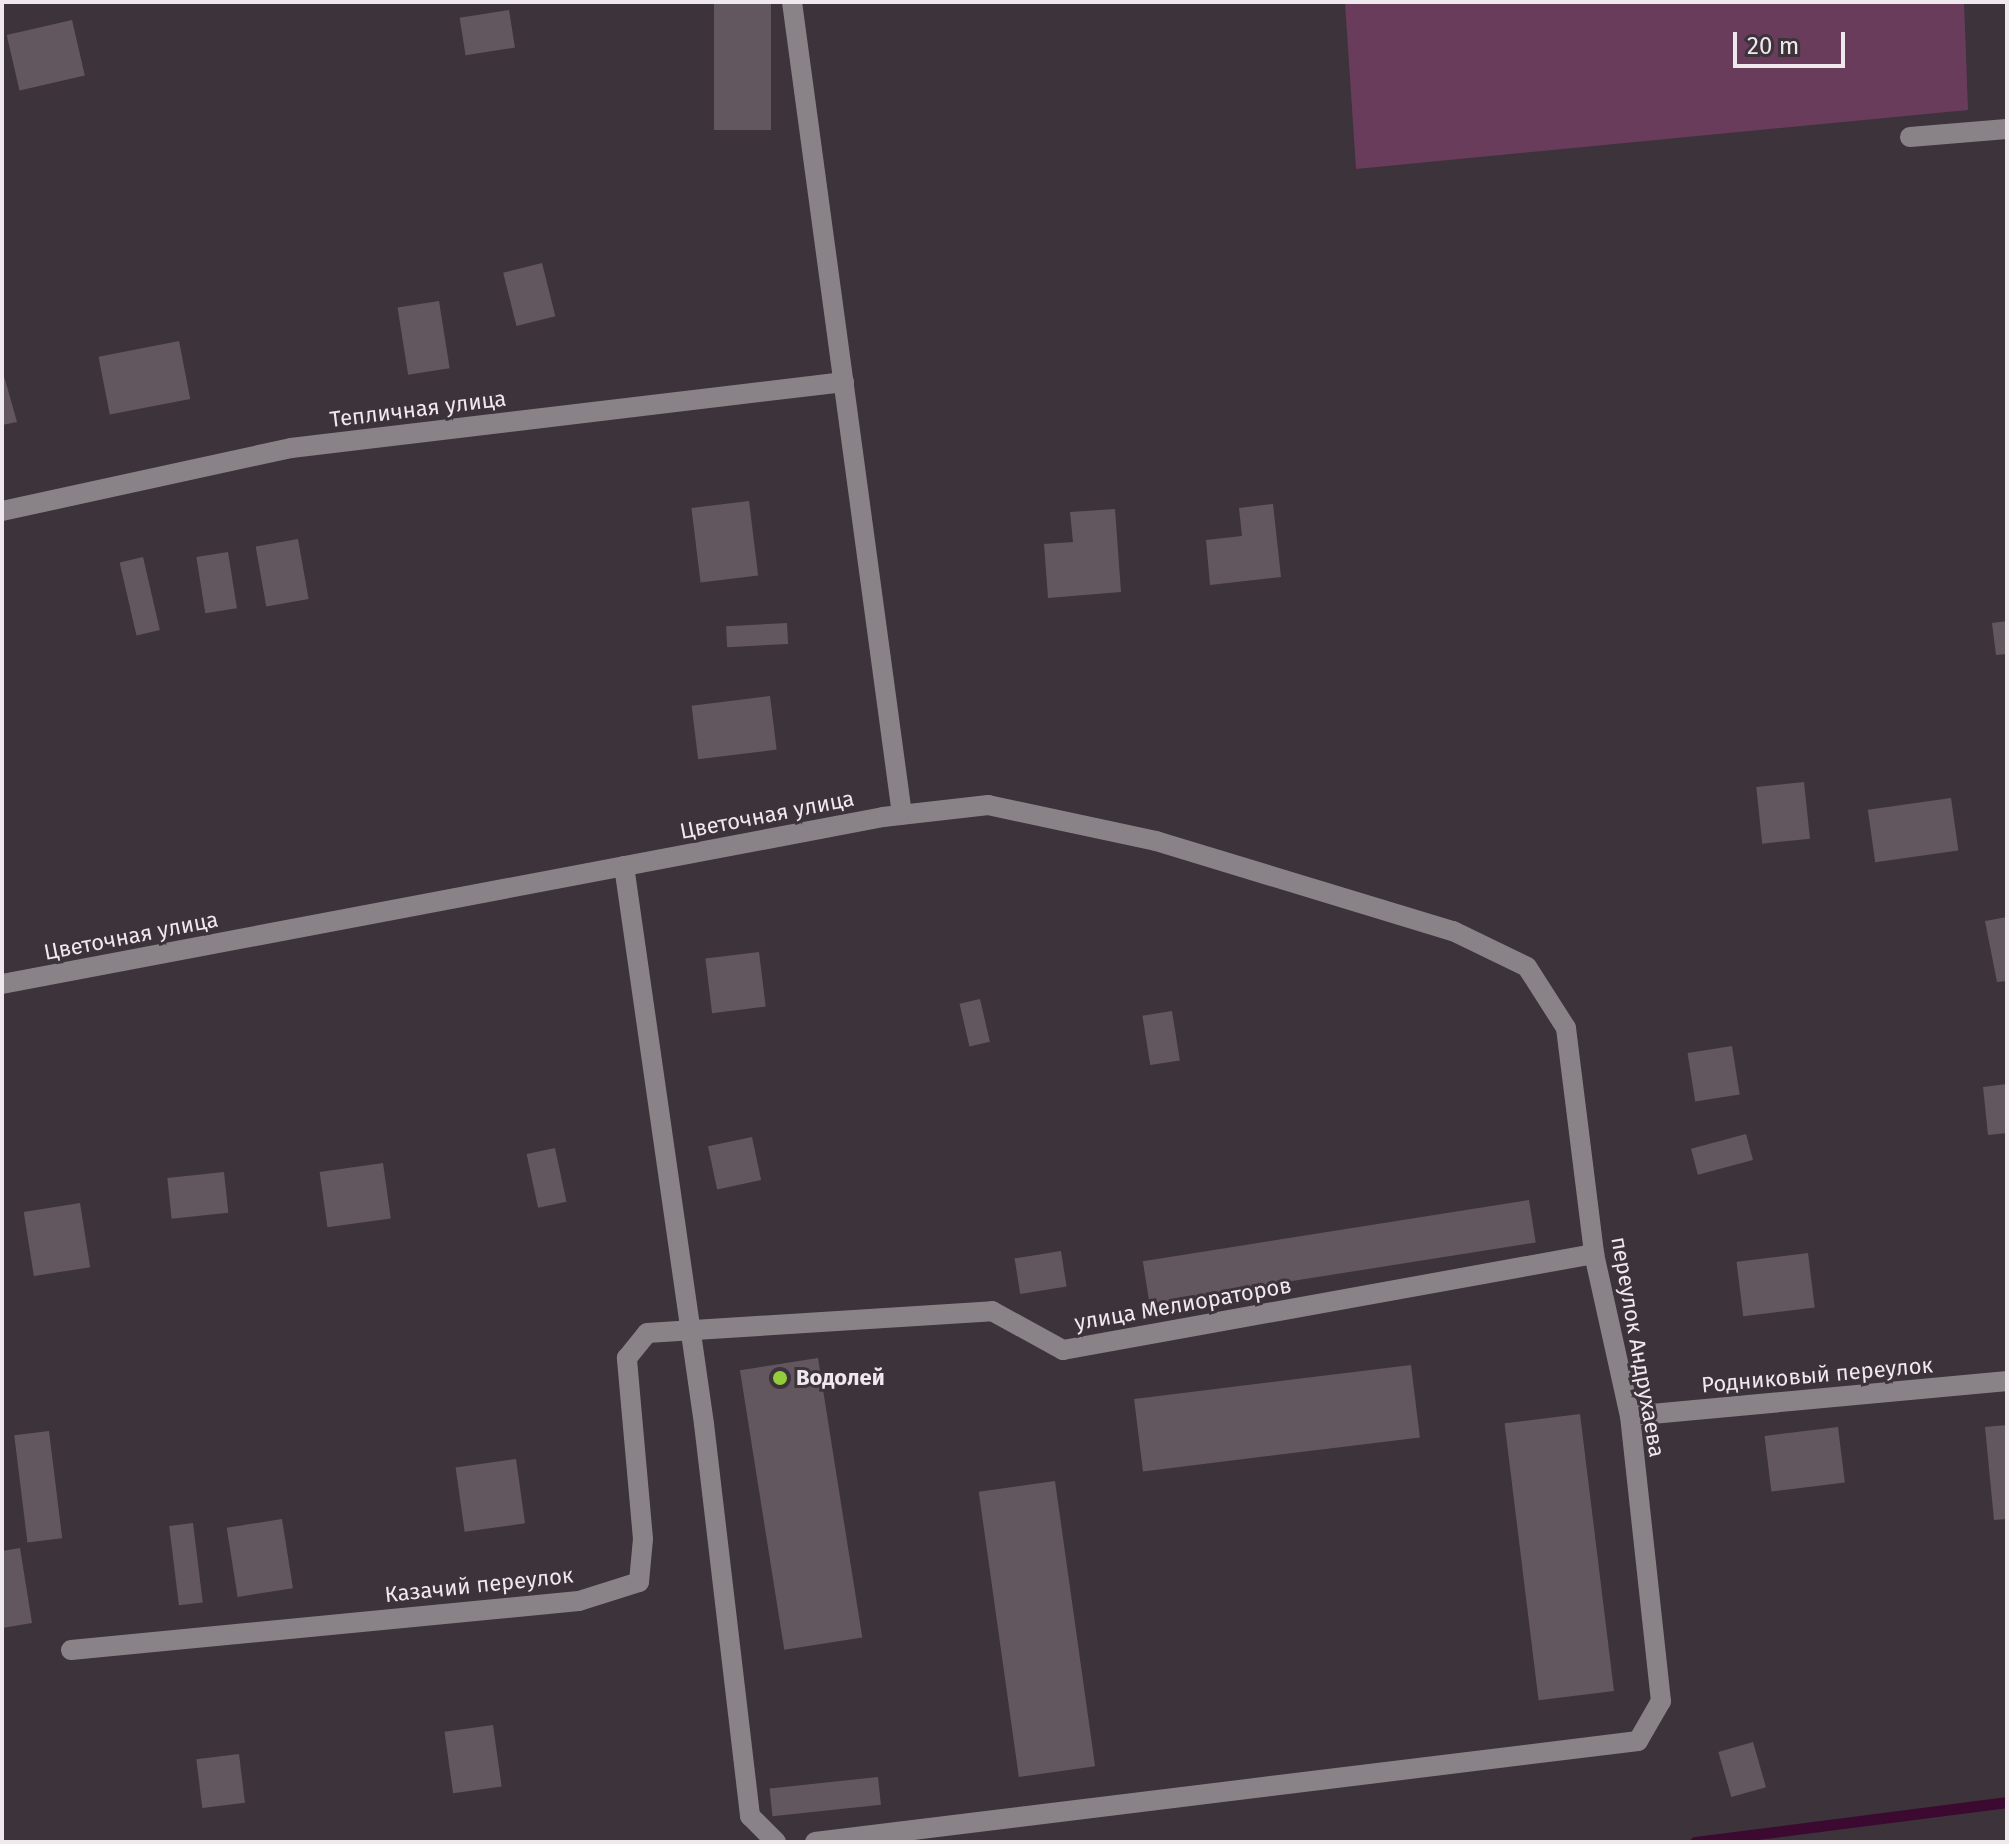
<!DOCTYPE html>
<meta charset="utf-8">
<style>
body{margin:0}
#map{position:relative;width:2009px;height:1844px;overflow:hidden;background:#3d333a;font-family:"Fira Sans",sans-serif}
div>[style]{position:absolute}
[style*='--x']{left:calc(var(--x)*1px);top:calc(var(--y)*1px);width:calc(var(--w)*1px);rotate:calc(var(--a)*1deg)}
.green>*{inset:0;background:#693c5c}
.stream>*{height:11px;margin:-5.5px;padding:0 5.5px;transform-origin:5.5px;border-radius:5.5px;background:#3c0a30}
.building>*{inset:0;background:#63575f;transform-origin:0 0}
.minor>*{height:20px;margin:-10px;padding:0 10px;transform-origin:10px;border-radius:10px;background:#898387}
.dots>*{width:22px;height:22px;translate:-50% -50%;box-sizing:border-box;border:4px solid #3d333a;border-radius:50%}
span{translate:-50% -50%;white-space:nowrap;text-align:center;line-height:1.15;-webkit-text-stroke:6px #3d333a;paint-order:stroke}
.street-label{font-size:22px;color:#efe8ed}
.poi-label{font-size:22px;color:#efe8ed;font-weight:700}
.left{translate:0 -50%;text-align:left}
.frame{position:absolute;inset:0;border:4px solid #efe8ed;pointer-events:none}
.scale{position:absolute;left:1733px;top:32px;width:112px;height:36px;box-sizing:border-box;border:4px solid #efe8ed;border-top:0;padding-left:10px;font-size:24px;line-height:28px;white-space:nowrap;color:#efe8ed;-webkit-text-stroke:6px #3d333a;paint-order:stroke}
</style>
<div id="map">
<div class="green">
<i style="clip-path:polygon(1345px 2px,1964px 2px,1968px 110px,1356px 169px)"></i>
</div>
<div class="stream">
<i style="--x:1695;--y:1842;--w:315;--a:-7.3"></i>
</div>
<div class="building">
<i style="left:714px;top:2px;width:57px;height:128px"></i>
<i style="left:509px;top:10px;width:38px;height:50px;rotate:81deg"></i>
<i style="left:72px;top:20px;width:57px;height:67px;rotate:77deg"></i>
<i style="left:542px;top:263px;width:55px;height:40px;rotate:76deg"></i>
<i style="left:439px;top:301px;width:68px;height:42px;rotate:81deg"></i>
<i style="left:179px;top:341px;width:59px;height:82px;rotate:79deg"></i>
<i style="clip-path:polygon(2px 369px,17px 422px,2px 425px)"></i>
<i style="left:749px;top:501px;width:75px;height:58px;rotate:83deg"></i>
<i style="clip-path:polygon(1273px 504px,1281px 577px,1210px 585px,1206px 540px,1242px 536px,1239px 508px)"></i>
<i style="clip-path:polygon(1115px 509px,1121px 592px,1048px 598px,1044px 544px,1073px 542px,1070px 512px)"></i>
<i style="left:298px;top:539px;width:61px;height:43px;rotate:80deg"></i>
<i style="left:228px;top:552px;width:57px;height:32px;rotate:81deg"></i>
<i style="left:143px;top:557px;width:75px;height:24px;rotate:77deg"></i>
<i style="clip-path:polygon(2007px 621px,2007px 654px,1996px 655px,1992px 623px)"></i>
<i style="left:787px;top:623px;width:21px;height:61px;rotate:87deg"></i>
<i style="left:770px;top:696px;width:54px;height:79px;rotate:83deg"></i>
<i style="left:1804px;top:782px;width:57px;height:48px;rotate:84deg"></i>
<i style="left:1951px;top:798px;width:53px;height:84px;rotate:82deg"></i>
<i style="clip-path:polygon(2007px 917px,2007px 981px,1997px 982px,1985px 921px)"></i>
<i style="left:759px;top:952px;width:55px;height:54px;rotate:83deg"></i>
<i style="left:980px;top:999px;width:44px;height:21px;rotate:77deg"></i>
<i style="left:1172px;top:1011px;width:50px;height:30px;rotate:81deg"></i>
<i style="left:1732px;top:1046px;width:49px;height:45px;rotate:81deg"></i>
<i style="clip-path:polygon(2007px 1084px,2007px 1133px,1988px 1135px,1983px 1087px)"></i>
<i style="left:1746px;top:1134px;width:27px;height:57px;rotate:75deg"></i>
<i style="left:752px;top:1137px;width:44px;height:45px;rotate:78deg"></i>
<i style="left:555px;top:1148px;width:55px;height:29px;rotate:78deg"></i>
<i style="left:383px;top:1163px;width:56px;height:64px;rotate:82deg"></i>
<i style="left:224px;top:1172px;width:41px;height:57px;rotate:84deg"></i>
<i style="left:1529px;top:1200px;width:43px;height:391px;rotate:81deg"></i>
<i style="left:80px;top:1203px;width:65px;height:57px;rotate:81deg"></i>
<i style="left:1061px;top:1251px;width:36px;height:47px;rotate:81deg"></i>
<i style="left:1808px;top:1253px;width:55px;height:72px;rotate:83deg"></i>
<i style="left:818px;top:1358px;width:283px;height:79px;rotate:81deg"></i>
<i style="left:1411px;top:1365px;width:73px;height:279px;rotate:83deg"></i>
<i style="left:1580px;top:1414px;width:279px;height:76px;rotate:83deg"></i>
<i style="clip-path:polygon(2007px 1425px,2007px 1519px,1994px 1520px,1985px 1427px)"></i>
<i style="left:1838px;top:1427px;width:56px;height:74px;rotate:83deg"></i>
<i style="left:49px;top:1431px;width:108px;height:35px;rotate:83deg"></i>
<i style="left:516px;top:1459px;width:65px;height:61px;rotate:82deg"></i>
<i style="left:1055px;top:1481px;width:288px;height:77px;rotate:82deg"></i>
<i style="left:282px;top:1519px;width:70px;height:56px;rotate:81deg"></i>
<i style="left:193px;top:1523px;width:80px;height:24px;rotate:83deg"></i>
<i style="clip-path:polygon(20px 1548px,32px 1623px,2px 1628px,2px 1551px)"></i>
<i style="left:493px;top:1725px;width:62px;height:49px;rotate:82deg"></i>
<i style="left:1753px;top:1742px;width:47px;height:36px;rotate:74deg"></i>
<i style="left:239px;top:1754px;width:49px;height:43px;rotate:83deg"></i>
<i style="left:878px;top:1777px;width:28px;height:109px;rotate:84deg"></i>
</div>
<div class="minor">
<i style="--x:792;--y:2;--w:820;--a:82.29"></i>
<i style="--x:1910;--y:137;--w:97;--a:-4.7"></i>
<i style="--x:2;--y:511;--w:296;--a:-12.3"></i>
<i style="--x:291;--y:448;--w:557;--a:-6.81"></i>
<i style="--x:624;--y:866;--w:564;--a:81.84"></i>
<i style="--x:704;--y:1424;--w:395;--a:83.3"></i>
<i style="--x:750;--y:1816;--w:37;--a:45"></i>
<i style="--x:2;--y:984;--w:897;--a:-10.73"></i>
<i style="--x:883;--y:817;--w:106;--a:-6.5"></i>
<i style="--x:988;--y:805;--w:172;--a:12.1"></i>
<i style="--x:1156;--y:841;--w:310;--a:16.9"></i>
<i style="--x:1453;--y:931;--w:82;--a:25.9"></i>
<i style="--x:1527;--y:967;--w:72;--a:57.4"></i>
<i style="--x:1566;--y:1028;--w:228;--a:82.9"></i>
<i style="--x:1594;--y:1254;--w:166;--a:77.5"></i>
<i style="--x:1630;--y:1416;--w:287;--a:83.8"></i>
<i style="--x:1661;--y:1701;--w:46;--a:119.9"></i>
<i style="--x:1638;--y:1741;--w:829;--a:173"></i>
<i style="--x:1630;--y:1416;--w:379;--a:-5.3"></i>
<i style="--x:71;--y:1650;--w:510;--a:-5.51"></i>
<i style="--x:579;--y:1601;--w:63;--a:-17.6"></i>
<i style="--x:639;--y:1582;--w:43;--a:-84.7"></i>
<i style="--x:643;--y:1539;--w:182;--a:-95.1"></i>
<i style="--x:627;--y:1358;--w:32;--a:-51"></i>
<i style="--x:647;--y:1333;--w:346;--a:-3.6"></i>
<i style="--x:992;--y:1311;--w:81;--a:28.8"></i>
<i style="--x:1063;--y:1350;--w:540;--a:-10.25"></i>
</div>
<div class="dots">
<i style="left:780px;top:1378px;background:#94cc3c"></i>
</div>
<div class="street-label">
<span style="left:418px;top:409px;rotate:-7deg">Тепличная улица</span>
<span style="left:767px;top:815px;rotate:-11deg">Цветочная улица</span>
<span style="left:131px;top:936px;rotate:-11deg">Цветочная улица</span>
<span style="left:1183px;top:1304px;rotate:-10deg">улица Мелиораторов</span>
<span style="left:1638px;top:1347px;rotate:80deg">переулок Андрухаева</span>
<span style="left:1817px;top:1375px;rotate:-5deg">Родниковый переулок</span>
<span style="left:479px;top:1585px;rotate:-6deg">Казачий переулок</span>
</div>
<div class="poi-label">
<span class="left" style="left:796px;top:1378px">Водолей</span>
</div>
<div class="frame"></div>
<div class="scale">20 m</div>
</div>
